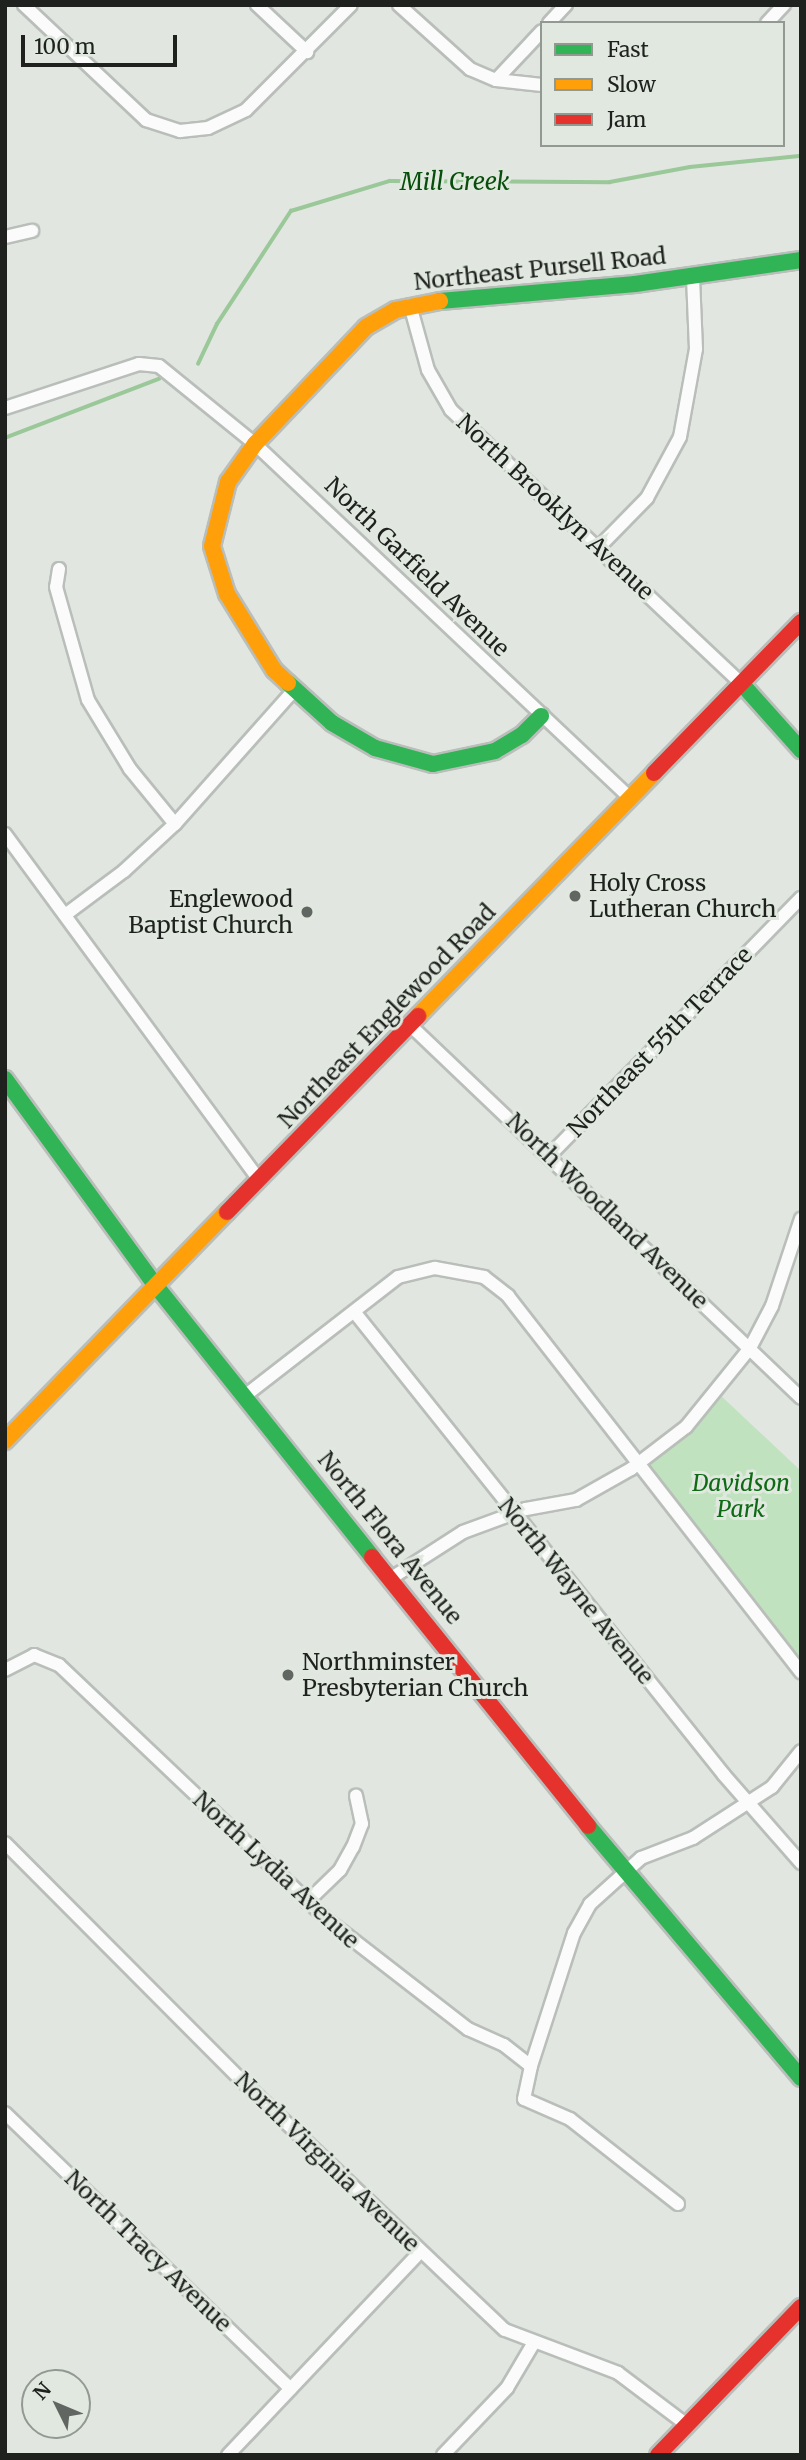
<!DOCTYPE html>
<style>
body{margin:0}
#map{position:relative;width:806px;height:2460px;overflow:hidden;background:#e1e6e1;font-family:Merriweather,serif}
div>[style]{position:absolute}
[style*='--x']{left:calc(var(--x)*1px);top:calc(var(--y)*1px);width:calc(var(--w)*1px);rotate:calc(var(--a)*1deg)}
.green>*{inset:0;background:#c1e2bf}
.stream>*{height:3.5px;margin:-1.75px;padding:0 1.75px;transform-origin:1.75px;border-radius:1.75px;background:#9ac898}
.roads{filter:drop-shadow(2px 0 #babeba) drop-shadow(-2px 0 #babeba) drop-shadow(0 2px #babeba) drop-shadow(0 -2px #babeba)}
.street>*{height:12px;margin:-6px;padding:0 6px;transform-origin:6px;border-radius:6px;background:#fafbfa}
.fast>*{height:16px;margin:-8px;padding:0 8px;transform-origin:8px;border-radius:8px;background:#30b455}
.slow>*{height:16px;margin:-8px;padding:0 8px;transform-origin:8px;border-radius:8px;background:#ff9f0a}
.jam>*{height:16px;margin:-8px;padding:0 8px;transform-origin:8px;border-radius:8px;background:#e5322d}
.dots>*{width:19px;height:19px;translate:-50% -50%;box-sizing:border-box;border:4px solid #e0e8df;border-radius:50%}
span{translate:-50% -50%;white-space:nowrap;text-align:center;line-height:1.15;-webkit-text-stroke:6px #e0e8df;paint-order:stroke}
.street-label{font-size:23px;color:#1e211e}
.poi-label{font-size:23px;color:#1e211e}
.left{translate:0 -50%;text-align:left}
.right{translate:-100% -50%;text-align:right}
.park-label{font-size:23px;color:#0e6b14;font-style:italic}
.water-label{font-size:24px;color:#074d0b;font-style:italic}
.frame{position:absolute;inset:0;border:7px solid #1e211e;pointer-events:none}
.legend{position:absolute;left:540px;top:21px;width:245px;height:126px;box-sizing:border-box;background:#e0e8df;border:2px solid #929892;margin:0;padding:9px 12px;list-style:none;font-size:21px;color:#1e211e}
.legend li{display:flex;align-items:center;gap:14px;height:35px}
.legend b{width:35px;border:2px solid #929892}
.north{position:absolute;left:21px;top:2369px;width:70px;height:70px;box-sizing:border-box;background:#e0e8df;border:2px solid #929892;border-radius:50%;rotate:313deg;font-size:19px;font-weight:700;line-height:28px;text-align:center;color:#1e211e}
.north::after{content:'';display:block;margin:auto;width:24px;height:32px;background:#626662;clip-path:polygon(50% 0,100% 100%,50% 72%,0 100%)}
.scale{position:absolute;left:21px;top:35px;width:156px;height:32px;box-sizing:border-box;border:4px solid #1e211e;border-top:0;padding-left:9px;font-size:21px;line-height:24px;white-space:nowrap;color:#1e211e;-webkit-text-stroke:5px #e0e8df;paint-order:stroke}
</style>
<div id="map">
<div class="green">
<i style="clip-path:polygon(717px 1392px,801px 1471px,801px 1678px,779px 1640px,640px 1463px)"></i>
</div>
<div class="stream">
<i style="--x:198;--y:364;--w:44;--a:-64.6"></i>
<i style="--x:217;--y:324;--w:135;--a:-56.8"></i>
<i style="--x:291;--y:211;--w:103;--a:-16.9"></i>
<i style="--x:390;--y:181;--w:220;--a:0.3"></i>
<i style="--x:610;--y:182;--w:81;--a:-10.6"></i>
<i style="--x:690;--y:167;--w:112;--a:-5.7"></i>
<i style="--x:5;--y:438;--w:165;--a:-21"></i>
</div>
<div class="roads">
<div class="street">
<i style="--x:24;--y:5;--w:168;--a:43.3"></i>
<i style="--x:146;--y:120;--w:36;--a:18"></i>
<i style="--x:180;--y:131;--w:28;--a:-6"></i>
<i style="--x:208;--y:128;--w:42;--a:-25.3"></i>
<i style="--x:246;--y:110;--w:148;--a:-45"></i>
<i style="--x:257;--y:5;--w:69;--a:43.2"></i>
<i style="--x:399;--y:5;--w:96;--a:42"></i>
<i style="--x:470;--y:69;--w:28;--a:23"></i>
<i style="--x:496;--y:80;--w:46;--a:6.2"></i>
<i style="--x:549;--y:23;--w:25;--a:-47"></i>
<i style="--x:767;--y:23;--w:25;--a:-47"></i>
<i style="--x:496;--y:80;--w:67;--a:-46.8"></i>
<i style="--x:5;--y:237;--w:28;--a:-13"></i>
<i style="--x:410;--y:305;--w:67;--a:74.5"></i>
<i style="--x:428;--y:370;--w:46;--a:60.1"></i>
<i style="--x:451;--y:410;--w:400;--a:43.3"></i>
<i style="--x:5;--y:408;--w:141;--a:-18.2"></i>
<i style="--x:139;--y:364;--w:20;--a:6"></i>
<i style="--x:159;--y:366;--w:124;--a:39.1"></i>
<i style="--x:255;--y:444;--w:516;--a:43.35"></i>
<i style="--x:599;--y:547;--w:69;--a:-45.6"></i>
<i style="--x:647;--y:498;--w:69;--a:-61.6"></i>
<i style="--x:680;--y:437;--w:89;--a:-79.7"></i>
<i style="--x:696;--y:349;--w:73;--a:-92.4"></i>
<i style="--x:59;--y:569;--w:18;--a:99"></i>
<i style="--x:56;--y:587;--w:117;--a:74.2"></i>
<i style="--x:88;--y:700;--w:81;--a:58.7"></i>
<i style="--x:130;--y:769;--w:71;--a:50.7"></i>
<i style="--x:5;--y:834;--w:429;--a:53.7"></i>
<i style="--x:65;--y:915;--w:74;--a:-36.7"></i>
<i style="--x:124;--y:871;--w:69;--a:-42.7"></i>
<i style="--x:175;--y:824;--w:179;--a:-48.4"></i>
<i style="--x:410;--y:1025;--w:540;--a:43.65"></i>
<i style="--x:549;--y:1156;--w:361;--a:-45.7"></i>
<i style="--x:356;--y:1314;--w:590;--a:51.4"></i>
<i style="--x:724;--y:1775;--w:117;--a:48.8"></i>
<i style="--x:246;--y:1395;--w:192;--a:-37.8"></i>
<i style="--x:398;--y:1277;--w:38;--a:-14"></i>
<i style="--x:435;--y:1268;--w:50;--a:10.4"></i>
<i style="--x:484;--y:1277;--w:31;--a:38"></i>
<i style="--x:508;--y:1296;--w:477;--a:52.1"></i>
<i style="--x:393;--y:1577;--w:83;--a:-32.7"></i>
<i style="--x:463;--y:1532;--w:67;--a:-20.1"></i>
<i style="--x:526;--y:1509;--w:51;--a:-10.2"></i>
<i style="--x:576;--y:1500;--w:63;--a:-29.4"></i>
<i style="--x:631;--y:1469;--w:69;--a:-37.4"></i>
<i style="--x:686;--y:1427;--w:102;--a:-51"></i>
<i style="--x:750;--y:1348;--w:47;--a:-62.4"></i>
<i style="--x:772;--y:1306;--w:92;--a:-71.6"></i>
<i style="--x:5;--y:1670;--w:33;--a:-27"></i>
<i style="--x:34;--y:1655;--w:27;--a:22"></i>
<i style="--x:59;--y:1665;--w:373;--a:43.5"></i>
<i style="--x:330;--y:1922;--w:175;--a:37.8"></i>
<i style="--x:468;--y:2029;--w:39;--a:24"></i>
<i style="--x:504;--y:2045;--w:34;--a:38"></i>
<i style="--x:5;--y:1843;--w:332;--a:45.1"></i>
<i style="--x:239;--y:2078;--w:366;--a:43.5"></i>
<i style="--x:505;--y:2330;--w:121;--a:20.8"></i>
<i style="--x:618;--y:2373;--w:86;--a:37"></i>
<i style="--x:307;--y:1902;--w:46;--a:-44.1"></i>
<i style="--x:340;--y:1870;--w:26;--a:-61"></i>
<i style="--x:353;--y:1847;--w:25;--a:-69"></i>
<i style="--x:362;--y:1824;--w:29;--a:-102"></i>
<i style="--x:5;--y:2113;--w:397;--a:44"></i>
<i style="--x:678;--y:2204;--w:137;--a:-141.8"></i>
<i style="--x:570;--y:2119;--w:50;--a:-156.5"></i>
<i style="--x:524;--y:2099;--w:34;--a:-78"></i>
<i style="--x:531;--y:2066;--w:140;--a:-72.1"></i>
<i style="--x:574;--y:1933;--w:33;--a:-61"></i>
<i style="--x:590;--y:1904;--w:69;--a:-42"></i>
<i style="--x:641;--y:1858;--w:56;--a:-21"></i>
<i style="--x:693;--y:1838;--w:94;--a:-32.8"></i>
<i style="--x:772;--y:1787;--w:46;--a:-51.1"></i>
<i style="--x:228;--y:2455;--w:279;--a:-46.6"></i>
<i style="--x:443;--y:2455;--w:93;--a:-46.3"></i>
<i style="--x:507;--y:2388;--w:51;--a:-59.4"></i>
</div>
<div class="fast">
<i style="--x:440;--y:301;--w:196;--a:-5"></i>
<i style="--x:635;--y:284;--w:168;--a:-8.2"></i>
<i style="--x:288;--y:683;--w:59;--a:42.3"></i>
<i style="--x:332;--y:723;--w:50;--a:30.2"></i>
<i style="--x:375;--y:748;--w:60;--a:15.4"></i>
<i style="--x:433;--y:764;--w:63;--a:-11.8"></i>
<i style="--x:495;--y:751;--w:31;--a:-31"></i>
<i style="--x:522;--y:735;--w:27;--a:-45"></i>
<i style="--x:742;--y:684;--w:89;--a:48.2"></i>
<i style="--x:5;--y:1079;--w:256;--a:53.9"></i>
<i style="--x:156;--y:1286;--w:347;--a:51.4"></i>
<i style="--x:588;--y:1826;--w:330;--a:49.8"></i>
</div>
<div class="slow">
<i style="--x:288;--y:683;--w:19;--a:-137"></i>
<i style="--x:274;--y:670;--w:89;--a:-121.7"></i>
<i style="--x:227;--y:594;--w:50;--a:-107.4"></i>
<i style="--x:212;--y:546;--w:66;--a:-76"></i>
<i style="--x:228;--y:482;--w:47;--a:-54.6"></i>
<i style="--x:255;--y:444;--w:161;--a:-46.5"></i>
<i style="--x:366;--y:327;--w:34;--a:-30"></i>
<i style="--x:395;--y:310;--w:46;--a:-11.3"></i>
<i style="--x:418;--y:1016;--w:339;--a:-45.8"></i>
<i style="--x:5;--y:1441;--w:319;--a:-45.9"></i>
</div>
<div class="jam">
<i style="--x:654;--y:773;--w:211;--a:-45.8"></i>
<i style="--x:227;--y:1212;--w:274;--a:-45.7"></i>
<i style="--x:372;--y:1557;--w:345;--a:51.2"></i>
<i style="--x:658;--y:2455;--w:206;--a:-46"></i>
</div>
</div>
<div class="dots">
<i style="left:575px;top:896px;background:#626662"></i>
<i style="left:307px;top:912px;background:#626662"></i>
<i style="left:288px;top:1675px;background:#626662"></i>
</div>
<div class="street-label">
<span style="left:540px;top:269px;rotate:-6deg">Northeast Pursell Road</span>
<span style="left:555px;top:507px;rotate:43deg">North Brooklyn Avenue</span>
<span style="left:417px;top:567px;rotate:44deg">North Garfield Avenue</span>
<span style="left:387px;top:1016px;rotate:-46deg">Northeast Englewood Road</span>
<span style="left:660px;top:1042px;rotate:-46deg">Northeast 55th Terrace</span>
<span style="left:607px;top:1211px;rotate:44deg">North Woodland Avenue</span>
<span style="left:390px;top:1538px;rotate:51deg">North Flora Avenue</span>
<span style="left:576px;top:1591px;rotate:51deg">North Wayne Avenue</span>
<span style="left:276px;top:1870px;rotate:43deg">North Lydia Avenue</span>
<span style="left:327px;top:2162px;rotate:44deg">North Virginia Avenue</span>
<span style="left:148px;top:2251px;rotate:44deg">North Tracy Avenue</span>
</div>
<div class="poi-label">
<span class="left" style="left:589px;top:896px">Holy Cross<br>Lutheran Church</span>
<span class="right" style="left:293px;top:912px">Englewood<br>Baptist Church</span>
<span class="left" style="left:302px;top:1675px">Northminster<br>Presbyterian Church</span>
</div>
<div class="park-label">
<span style="left:741px;top:1496px">Davidson<br>Park</span>
</div>
<div class="water-label">
<span style="left:455px;top:182px">Mill Creek</span>
</div>
<div class="frame"></div>
<ul class="legend">
<li><b style="height:9px;background:#30b455"></b>Fast</li>
<li><b style="height:9px;background:#ff9f0a"></b>Slow</li>
<li><b style="height:9px;background:#e5322d"></b>Jam</li>
</ul>
<div class="north">N</div>
<div class="scale">100 m</div>
</div>
